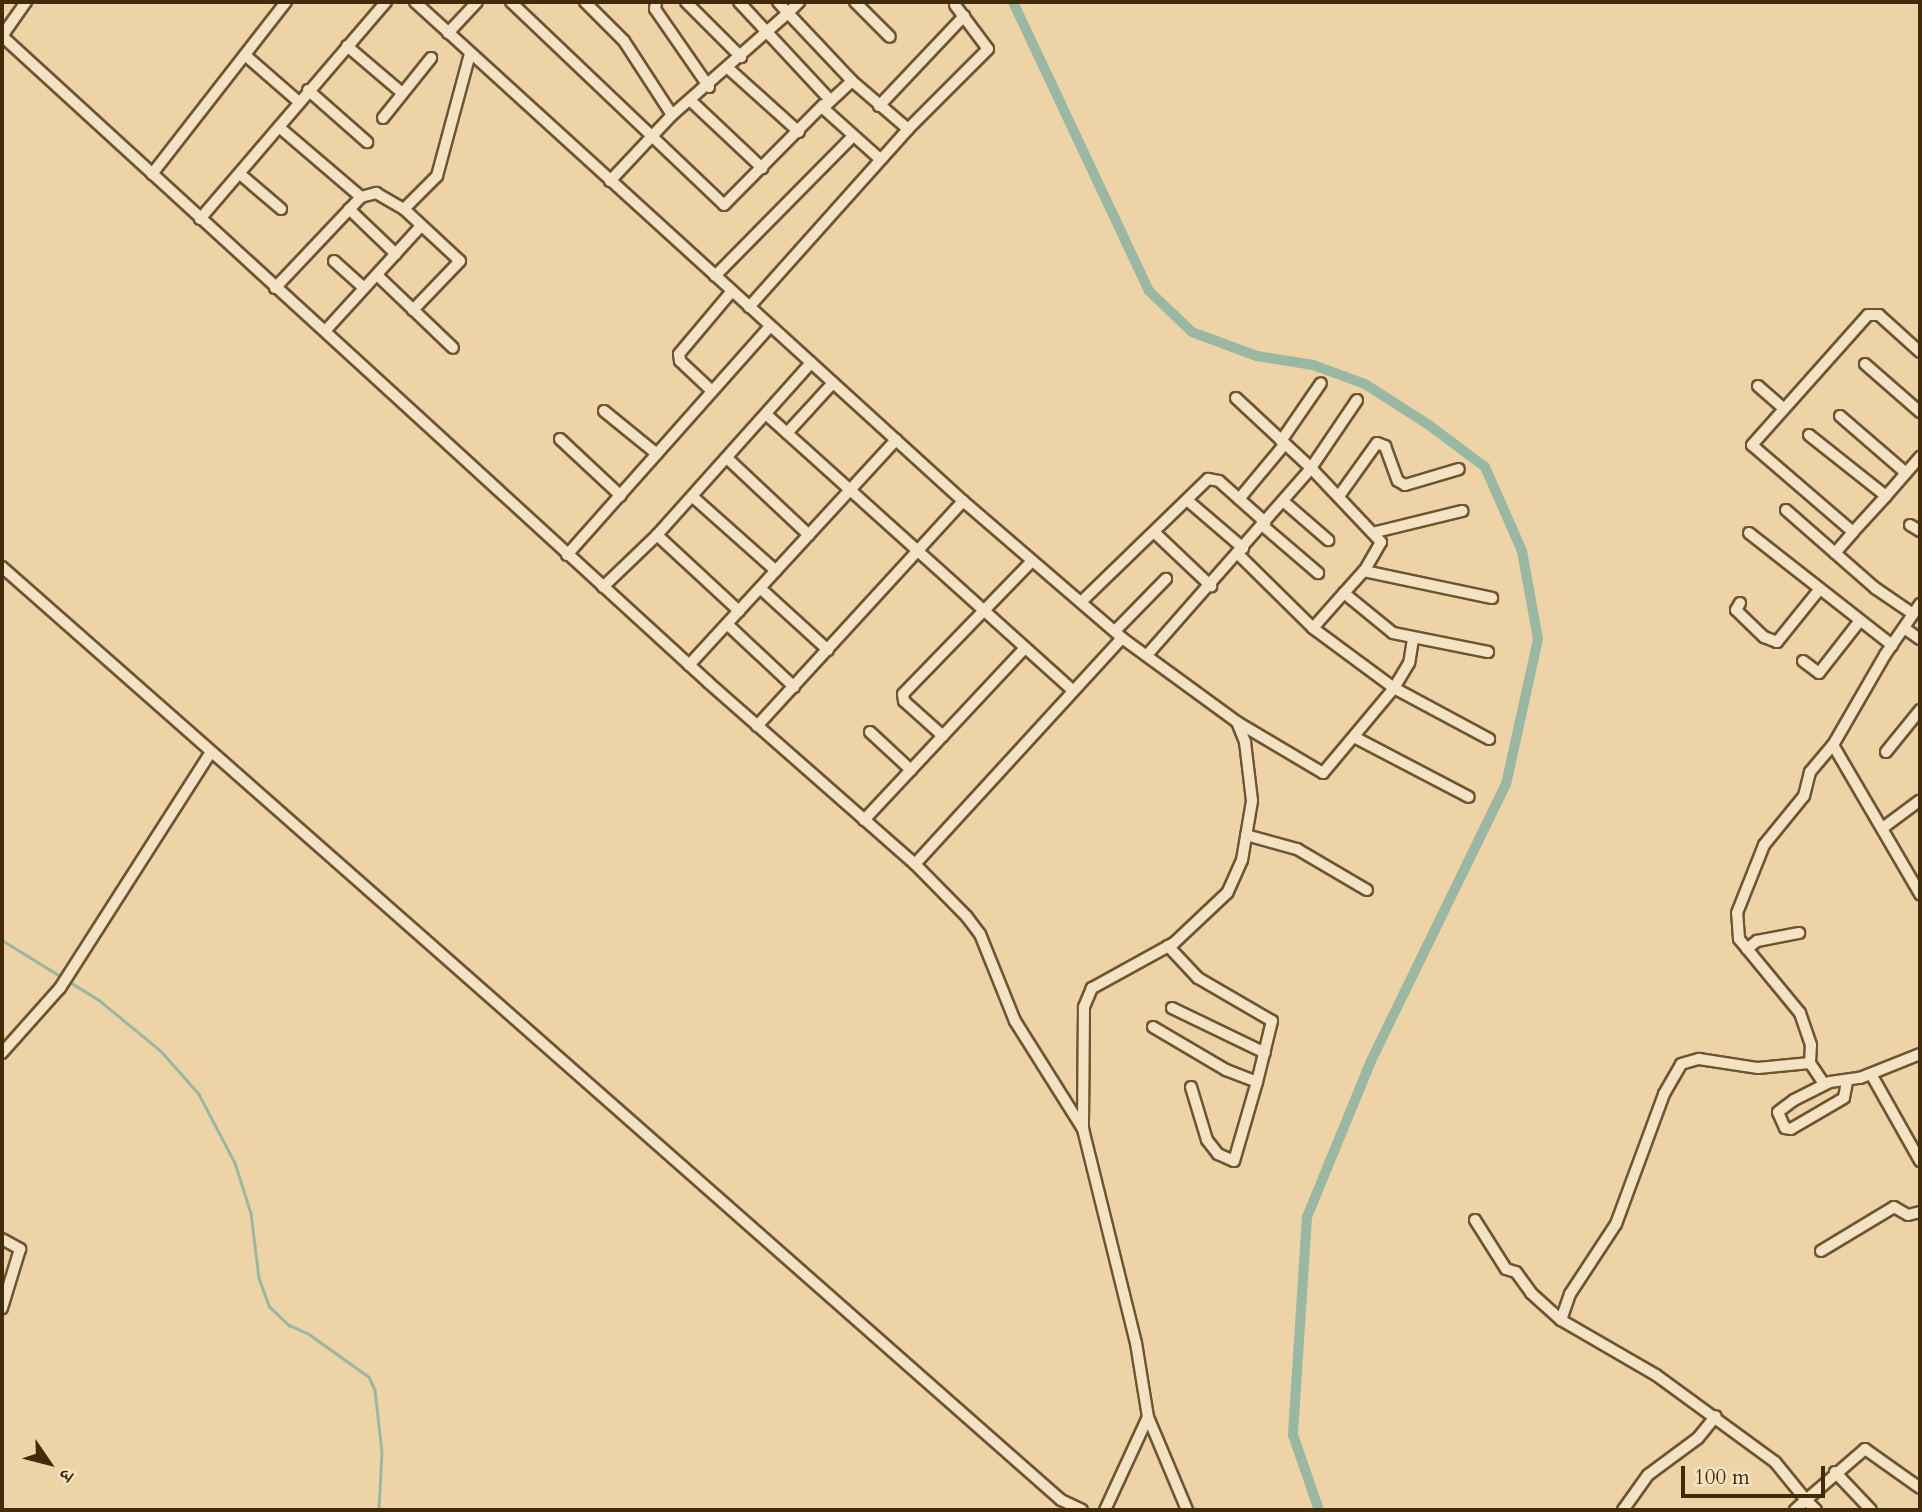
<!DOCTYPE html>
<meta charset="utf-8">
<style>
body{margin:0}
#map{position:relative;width:1922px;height:1512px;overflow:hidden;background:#edd3a5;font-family:Cardo,"Noto Serif Devanagari",serif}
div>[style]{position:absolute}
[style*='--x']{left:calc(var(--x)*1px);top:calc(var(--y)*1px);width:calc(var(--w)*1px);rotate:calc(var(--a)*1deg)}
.stream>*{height:2.5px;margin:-1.25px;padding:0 1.25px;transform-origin:1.25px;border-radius:1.25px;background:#99b8a4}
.canal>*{height:10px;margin:-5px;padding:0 5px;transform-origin:5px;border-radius:5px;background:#99b8a4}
.roads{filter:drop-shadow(2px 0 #6e5531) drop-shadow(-2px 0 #6e5531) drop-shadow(0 2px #6e5531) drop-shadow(0 -2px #6e5531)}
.minor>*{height:10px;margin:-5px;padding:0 5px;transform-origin:5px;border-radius:5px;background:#f3e2c4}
span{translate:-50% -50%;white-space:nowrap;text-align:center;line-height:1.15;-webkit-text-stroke:6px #f3e2c4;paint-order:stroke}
.frame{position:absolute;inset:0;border:4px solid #432b0a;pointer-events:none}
.north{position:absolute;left:14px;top:1428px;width:70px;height:70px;-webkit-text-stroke:5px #f3e2c4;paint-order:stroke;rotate:125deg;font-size:19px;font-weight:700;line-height:28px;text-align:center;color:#432b0a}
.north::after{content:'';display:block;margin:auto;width:24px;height:32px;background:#432b0a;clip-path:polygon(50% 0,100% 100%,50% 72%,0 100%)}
.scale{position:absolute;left:1681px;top:1466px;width:144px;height:32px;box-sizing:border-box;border:4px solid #432b0a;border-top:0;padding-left:9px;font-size:21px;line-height:24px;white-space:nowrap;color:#432b0a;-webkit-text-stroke:5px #f3e2c4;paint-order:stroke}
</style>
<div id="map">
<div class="stream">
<i style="--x:2;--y:940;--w:114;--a:31.7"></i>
<i style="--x:99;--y:1000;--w:80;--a:39.4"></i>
<i style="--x:161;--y:1051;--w:57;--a:48.5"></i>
<i style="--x:199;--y:1094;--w:78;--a:62.4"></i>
<i style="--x:235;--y:1163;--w:52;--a:72.3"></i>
<i style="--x:251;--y:1213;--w:65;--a:83"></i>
<i style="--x:259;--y:1278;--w:30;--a:70"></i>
<i style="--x:269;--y:1306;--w:28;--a:44"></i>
<i style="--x:289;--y:1325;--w:22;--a:24"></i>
<i style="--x:309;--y:1334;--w:74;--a:35.6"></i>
<i style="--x:369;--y:1377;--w:14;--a:65"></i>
<i style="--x:375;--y:1390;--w:62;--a:83.6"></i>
<i style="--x:382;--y:1452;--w:58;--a:93"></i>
</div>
<div class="canal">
<i style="--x:1013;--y:2;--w:319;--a:64.8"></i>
<i style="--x:1149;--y:291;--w:59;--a:43.6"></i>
<i style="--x:1192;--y:332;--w:69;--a:20.3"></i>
<i style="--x:1257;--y:356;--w:57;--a:9.1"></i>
<i style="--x:1313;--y:365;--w:55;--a:20.1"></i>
<i style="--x:1365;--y:384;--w:76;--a:32.6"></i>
<i style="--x:1429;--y:425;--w:70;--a:36.9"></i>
<i style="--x:1485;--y:467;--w:92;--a:66.2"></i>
<i style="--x:1522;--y:551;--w:89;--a:79.7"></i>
<i style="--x:1538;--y:639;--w:148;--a:102.4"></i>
<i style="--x:1506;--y:784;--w:308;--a:116"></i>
<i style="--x:1371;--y:1061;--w:169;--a:112.3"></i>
<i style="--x:1307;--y:1217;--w:218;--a:93.7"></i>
<i style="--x:1293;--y:1435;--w:79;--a:70.9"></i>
</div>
<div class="roads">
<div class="minor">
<i style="--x:415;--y:2;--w:741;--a:42.32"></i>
<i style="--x:963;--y:501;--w:210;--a:40.7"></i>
<i style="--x:1122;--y:638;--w:142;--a:36.1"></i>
<i style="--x:1237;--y:722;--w:22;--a:68"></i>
<i style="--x:1245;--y:742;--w:59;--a:83.2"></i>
<i style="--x:1252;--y:801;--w:60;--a:99.6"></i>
<i style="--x:1242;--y:860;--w:36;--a:114"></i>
<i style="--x:1227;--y:893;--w:73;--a:136.7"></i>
<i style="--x:1174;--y:943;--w:94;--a:151.2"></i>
<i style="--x:1092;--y:988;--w:21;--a:113"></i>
<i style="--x:1084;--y:1007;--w:122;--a:90.5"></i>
<i style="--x:511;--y:2;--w:294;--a:43.6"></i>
<i style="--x:724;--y:205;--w:141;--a:-45.3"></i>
<i style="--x:585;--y:2;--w:55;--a:45"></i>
<i style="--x:624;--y:41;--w:88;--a:57"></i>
<i style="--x:656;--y:2;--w:7;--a:98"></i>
<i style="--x:655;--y:9;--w:95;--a:55.3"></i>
<i style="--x:686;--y:2;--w:78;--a:45"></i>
<i style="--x:739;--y:2;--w:132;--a:47.1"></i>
<i style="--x:778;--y:2;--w:15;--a:48"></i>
<i style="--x:788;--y:13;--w:16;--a:-45"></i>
<i style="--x:855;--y:2;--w:49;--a:45"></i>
<i style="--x:448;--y:33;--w:42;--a:-46.9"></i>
<i style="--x:2;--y:36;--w:958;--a:42.46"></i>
<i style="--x:709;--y:683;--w:274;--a:41.3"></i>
<i style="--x:915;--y:864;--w:74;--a:45.5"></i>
<i style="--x:967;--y:917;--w:21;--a:53"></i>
<i style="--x:980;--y:934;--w:94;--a:68.1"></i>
<i style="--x:1015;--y:1021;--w:128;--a:57.8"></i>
<i style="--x:1083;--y:1129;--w:220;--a:76.1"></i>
<i style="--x:1136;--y:1343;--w:75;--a:80.8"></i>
<i style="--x:1148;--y:1417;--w:101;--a:67.2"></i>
<i style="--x:2;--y:36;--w:42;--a:-54.8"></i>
<i style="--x:347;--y:46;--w:71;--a:40.4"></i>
<i style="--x:245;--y:55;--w:70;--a:41"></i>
<i style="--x:729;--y:69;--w:94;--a:42"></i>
<i style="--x:852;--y:81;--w:40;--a:137"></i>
<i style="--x:823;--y:108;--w:76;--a:41.8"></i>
<i style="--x:308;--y:90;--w:79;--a:41.4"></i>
<i style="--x:691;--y:101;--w:98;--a:43.3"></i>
<i style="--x:879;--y:106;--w:124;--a:-46.6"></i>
<i style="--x:383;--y:118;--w:77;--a:-51.3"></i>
<i style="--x:279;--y:127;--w:108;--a:40.5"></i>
<i style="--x:152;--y:174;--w:218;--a:-52.1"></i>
<i style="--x:240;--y:174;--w:54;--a:40.5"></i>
<i style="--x:610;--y:181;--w:91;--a:-46.8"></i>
<i style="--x:672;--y:115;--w:154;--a:-41.3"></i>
<i style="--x:788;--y:13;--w:93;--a:46.7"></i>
<i style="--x:852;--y:81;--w:74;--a:40.6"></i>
<i style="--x:349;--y:209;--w:65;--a:43.8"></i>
<i style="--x:404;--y:209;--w:47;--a:-45"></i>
<i style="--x:437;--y:176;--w:126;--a:-74.9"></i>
<i style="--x:200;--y:219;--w:286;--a:-49.4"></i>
<i style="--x:334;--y:261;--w:40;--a:42"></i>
<i style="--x:377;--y:275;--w:105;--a:43.8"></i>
<i style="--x:715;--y:276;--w:195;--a:-45.4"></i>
<i style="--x:275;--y:288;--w:125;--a:-46.6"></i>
<i style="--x:361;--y:197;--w:16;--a:-15"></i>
<i style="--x:376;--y:193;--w:32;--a:30"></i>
<i style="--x:404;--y:209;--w:76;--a:42.9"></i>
<i style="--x:460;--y:261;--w:68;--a:133.8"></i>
<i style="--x:749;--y:307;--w:239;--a:-48.2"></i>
<i style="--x:908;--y:129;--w:113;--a:-45"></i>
<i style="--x:988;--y:49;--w:55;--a:-126.9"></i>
<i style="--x:326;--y:330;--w:141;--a:-47.6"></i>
<i style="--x:1865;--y:364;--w:73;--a:41.1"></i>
<i style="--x:1758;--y:386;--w:33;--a:41"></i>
<i style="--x:712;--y:391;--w:44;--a:-136.8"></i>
<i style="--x:680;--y:361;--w:7;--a:-98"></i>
<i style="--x:679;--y:354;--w:82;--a:-49.9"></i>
<i style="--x:1236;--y:398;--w:103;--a:43"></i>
<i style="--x:1311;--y:468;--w:82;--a:-55.9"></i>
<i style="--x:604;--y:411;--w:68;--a:39.1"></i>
<i style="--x:768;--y:416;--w:408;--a:42"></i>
<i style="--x:1840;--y:416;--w:87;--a:40.8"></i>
<i style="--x:787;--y:433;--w:68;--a:-47.4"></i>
<i style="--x:1809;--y:435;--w:98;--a:38.4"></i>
<i style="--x:1886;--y:496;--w:52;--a:-48.9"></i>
<i style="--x:560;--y:439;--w:83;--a:43.1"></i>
<i style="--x:1281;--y:441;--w:70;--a:-55.4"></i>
<i style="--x:728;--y:459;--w:111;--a:43.2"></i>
<i style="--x:1339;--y:496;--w:65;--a:-54.4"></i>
<i style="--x:1377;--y:443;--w:9;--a:21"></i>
<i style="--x:1385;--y:446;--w:37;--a:70"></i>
<i style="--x:1398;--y:481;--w:8;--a:30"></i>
<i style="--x:1405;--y:485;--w:56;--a:-16.5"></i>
<i style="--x:1886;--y:496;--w:49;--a:132.5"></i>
<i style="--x:1853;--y:532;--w:133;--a:-139.3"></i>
<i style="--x:1752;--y:445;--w:174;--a:-48.3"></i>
<i style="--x:1868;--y:315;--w:11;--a:0"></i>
<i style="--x:1879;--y:315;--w:55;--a:42.1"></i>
<i style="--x:693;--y:497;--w:111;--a:41.7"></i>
<i style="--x:1239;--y:499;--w:70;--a:-50.2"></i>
<i style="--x:1187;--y:500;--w:74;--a:40.6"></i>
<i style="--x:1283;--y:501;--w:60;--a:40.9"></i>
<i style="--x:1786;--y:510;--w:118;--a:41.2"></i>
<i style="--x:1875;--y:588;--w:46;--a:34.4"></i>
<i style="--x:1262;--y:525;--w:74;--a:40.6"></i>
<i style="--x:1910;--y:525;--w:12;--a:31"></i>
<i style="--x:1154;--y:532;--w:79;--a:43.5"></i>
<i style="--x:1376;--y:532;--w:89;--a:-13.7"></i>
<i style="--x:1749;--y:533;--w:182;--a:38.1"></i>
<i style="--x:657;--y:535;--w:112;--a:42.8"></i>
<i style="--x:1835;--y:553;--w:28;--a:-49"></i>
<i style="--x:1238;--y:554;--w:105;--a:44.6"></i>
<i style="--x:567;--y:555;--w:306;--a:-48.4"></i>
<i style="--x:2;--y:567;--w:1411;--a:41.38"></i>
<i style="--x:1061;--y:1500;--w:23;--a:25"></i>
<i style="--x:603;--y:587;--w:75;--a:-43.9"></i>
<i style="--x:657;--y:535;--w:231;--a:-48.2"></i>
<i style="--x:760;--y:588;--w:92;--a:42.4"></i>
<i style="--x:1344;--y:593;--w:30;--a:-48"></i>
<i style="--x:1364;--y:571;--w:131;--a:11.9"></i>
<i style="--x:1081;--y:602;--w:177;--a:-44.1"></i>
<i style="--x:1208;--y:479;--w:11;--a:10"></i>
<i style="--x:1219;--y:481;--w:62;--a:41.7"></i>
<i style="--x:1740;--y:603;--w:8;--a:120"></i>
<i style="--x:1736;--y:610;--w:39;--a:44"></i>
<i style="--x:1764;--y:637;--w:14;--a:21"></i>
<i style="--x:1777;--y:642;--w:67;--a:-51.1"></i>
<i style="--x:1920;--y:604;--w:62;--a:124.5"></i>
<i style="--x:1885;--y:655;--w:104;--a:120"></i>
<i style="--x:1833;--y:745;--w:173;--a:59.7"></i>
<i style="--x:727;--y:624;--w:92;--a:43.2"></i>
<i style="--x:1904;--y:628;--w:19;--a:35"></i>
<i style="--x:1115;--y:631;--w:73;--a:-45.6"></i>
<i style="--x:1413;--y:639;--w:24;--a:99"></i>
<i style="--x:1409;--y:663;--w:29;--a:121"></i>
<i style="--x:1394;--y:688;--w:101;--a:-143.5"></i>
<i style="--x:1313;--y:628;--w:47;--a:-48.5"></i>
<i style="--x:1344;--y:593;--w:63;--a:39.2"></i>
<i style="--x:1393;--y:633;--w:97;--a:11.3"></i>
<i style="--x:1147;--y:655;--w:249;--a:-48.7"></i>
<i style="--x:1311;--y:468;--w:102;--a:46.6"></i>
<i style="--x:1381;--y:542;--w:34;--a:120"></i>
<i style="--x:1803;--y:661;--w:20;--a:37"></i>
<i style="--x:1819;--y:673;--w:63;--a:-52"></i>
<i style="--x:689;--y:665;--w:306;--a:-47.4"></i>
<i style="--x:1237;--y:722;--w:100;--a:30.7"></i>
<i style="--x:1323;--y:773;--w:111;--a:-50.1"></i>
<i style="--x:1394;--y:688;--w:108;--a:28.2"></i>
<i style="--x:757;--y:726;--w:305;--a:-47.5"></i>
<i style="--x:870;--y:732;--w:56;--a:42.8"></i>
<i style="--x:943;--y:736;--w:52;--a:-138.1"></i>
<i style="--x:904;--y:701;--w:7;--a:-98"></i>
<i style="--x:903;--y:694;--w:185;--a:-45.9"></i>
<i style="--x:1356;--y:738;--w:127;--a:27.6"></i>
<i style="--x:1886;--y:752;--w:54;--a:-51"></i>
<i style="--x:864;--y:820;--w:236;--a:-46.9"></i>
<i style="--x:1884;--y:827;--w:44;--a:-36.6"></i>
<i style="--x:1246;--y:835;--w:53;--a:15.4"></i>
<i style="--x:1297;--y:849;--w:81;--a:30.4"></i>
<i style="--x:915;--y:864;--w:306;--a:-47.5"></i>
<i style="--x:1747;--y:949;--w:13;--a:-39"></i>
<i style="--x:1757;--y:941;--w:43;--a:-10.8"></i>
<i style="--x:1172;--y:1008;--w:103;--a:25.8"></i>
<i style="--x:1153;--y:1027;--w:85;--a:30.5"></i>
<i style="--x:1226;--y:1070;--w:33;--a:21"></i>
<i style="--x:1257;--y:1082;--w:63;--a:-76.2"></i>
<i style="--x:1272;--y:1021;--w:86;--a:-149.8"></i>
<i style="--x:1198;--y:978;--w:44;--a:-133.2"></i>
<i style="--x:2;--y:1053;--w:87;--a:-48.3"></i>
<i style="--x:60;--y:988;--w:280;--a:-57.4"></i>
<i style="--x:1810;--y:1063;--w:18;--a:-87"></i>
<i style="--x:1811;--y:1045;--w:34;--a:-109"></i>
<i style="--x:1800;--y:1013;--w:96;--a:-129.5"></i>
<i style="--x:1739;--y:939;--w:26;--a:-94"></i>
<i style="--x:1737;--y:913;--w:73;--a:-68.3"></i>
<i style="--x:1764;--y:845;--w:63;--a:-50.8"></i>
<i style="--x:1804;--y:796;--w:25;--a:-76"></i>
<i style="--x:1810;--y:772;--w:35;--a:-50"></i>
<i style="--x:1871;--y:1074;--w:100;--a:60.6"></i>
<i style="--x:1847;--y:1082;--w:16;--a:101"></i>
<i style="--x:1844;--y:1098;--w:61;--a:149.7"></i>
<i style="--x:1791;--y:1129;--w:6;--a:-171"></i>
<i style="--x:1785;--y:1128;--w:17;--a:-114"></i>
<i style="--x:1778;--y:1112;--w:20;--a:-37"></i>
<i style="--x:1794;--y:1100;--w:40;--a:-26.6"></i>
<i style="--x:1830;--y:1082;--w:30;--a:-8"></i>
<i style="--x:1860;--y:1078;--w:65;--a:-21.8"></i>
<i style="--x:1191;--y:1087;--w:55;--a:73.2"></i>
<i style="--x:1207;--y:1140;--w:18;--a:52"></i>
<i style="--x:1218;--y:1154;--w:17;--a:24"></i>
<i style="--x:1234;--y:1161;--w:82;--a:-73.8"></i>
<i style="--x:1475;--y:1220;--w:58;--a:57.7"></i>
<i style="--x:1506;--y:1269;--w:10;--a:17"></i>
<i style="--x:1516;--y:1272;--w:26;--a:54"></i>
<i style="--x:1531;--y:1293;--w:40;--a:42"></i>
<i style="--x:1561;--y:1320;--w:110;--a:30.1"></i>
<i style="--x:1656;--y:1375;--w:147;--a:36.2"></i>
<i style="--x:1775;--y:1462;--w:49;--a:50.8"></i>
<i style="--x:1806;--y:1500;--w:15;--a:138"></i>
<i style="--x:2;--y:1239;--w:21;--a:29"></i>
<i style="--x:20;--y:1249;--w:62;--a:107"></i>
<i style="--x:1821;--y:1251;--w:85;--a:-31.1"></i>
<i style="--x:1894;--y:1207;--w:16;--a:30"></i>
<i style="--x:1908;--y:1215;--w:12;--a:-14"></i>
<i style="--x:1561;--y:1320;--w:28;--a:-71"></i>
<i style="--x:1570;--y:1294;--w:84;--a:-56.7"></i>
<i style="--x:1616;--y:1224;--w:139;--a:-69.7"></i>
<i style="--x:1664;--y:1094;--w:34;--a:-60"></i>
<i style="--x:1681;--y:1064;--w:19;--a:-16"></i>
<i style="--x:1699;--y:1059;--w:60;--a:8.7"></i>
<i style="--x:1758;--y:1068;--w:52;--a:-5.5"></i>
<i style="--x:1810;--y:1063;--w:25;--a:56"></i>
<i style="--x:1835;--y:1472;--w:52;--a:46.5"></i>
<i style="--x:1105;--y:1510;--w:102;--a:-65.2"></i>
<i style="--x:1623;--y:1510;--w:43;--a:-54.5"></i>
<i style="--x:1648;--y:1475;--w:62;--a:-36.5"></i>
<i style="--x:1698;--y:1438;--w:28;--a:-51"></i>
<i style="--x:1816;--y:1510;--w:14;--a:-135"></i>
<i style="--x:1806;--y:1500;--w:78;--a:-40.8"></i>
<i style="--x:1865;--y:1449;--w:67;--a:35.3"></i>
</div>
</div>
<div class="frame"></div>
<div class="north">उ</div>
<div class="scale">100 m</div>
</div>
